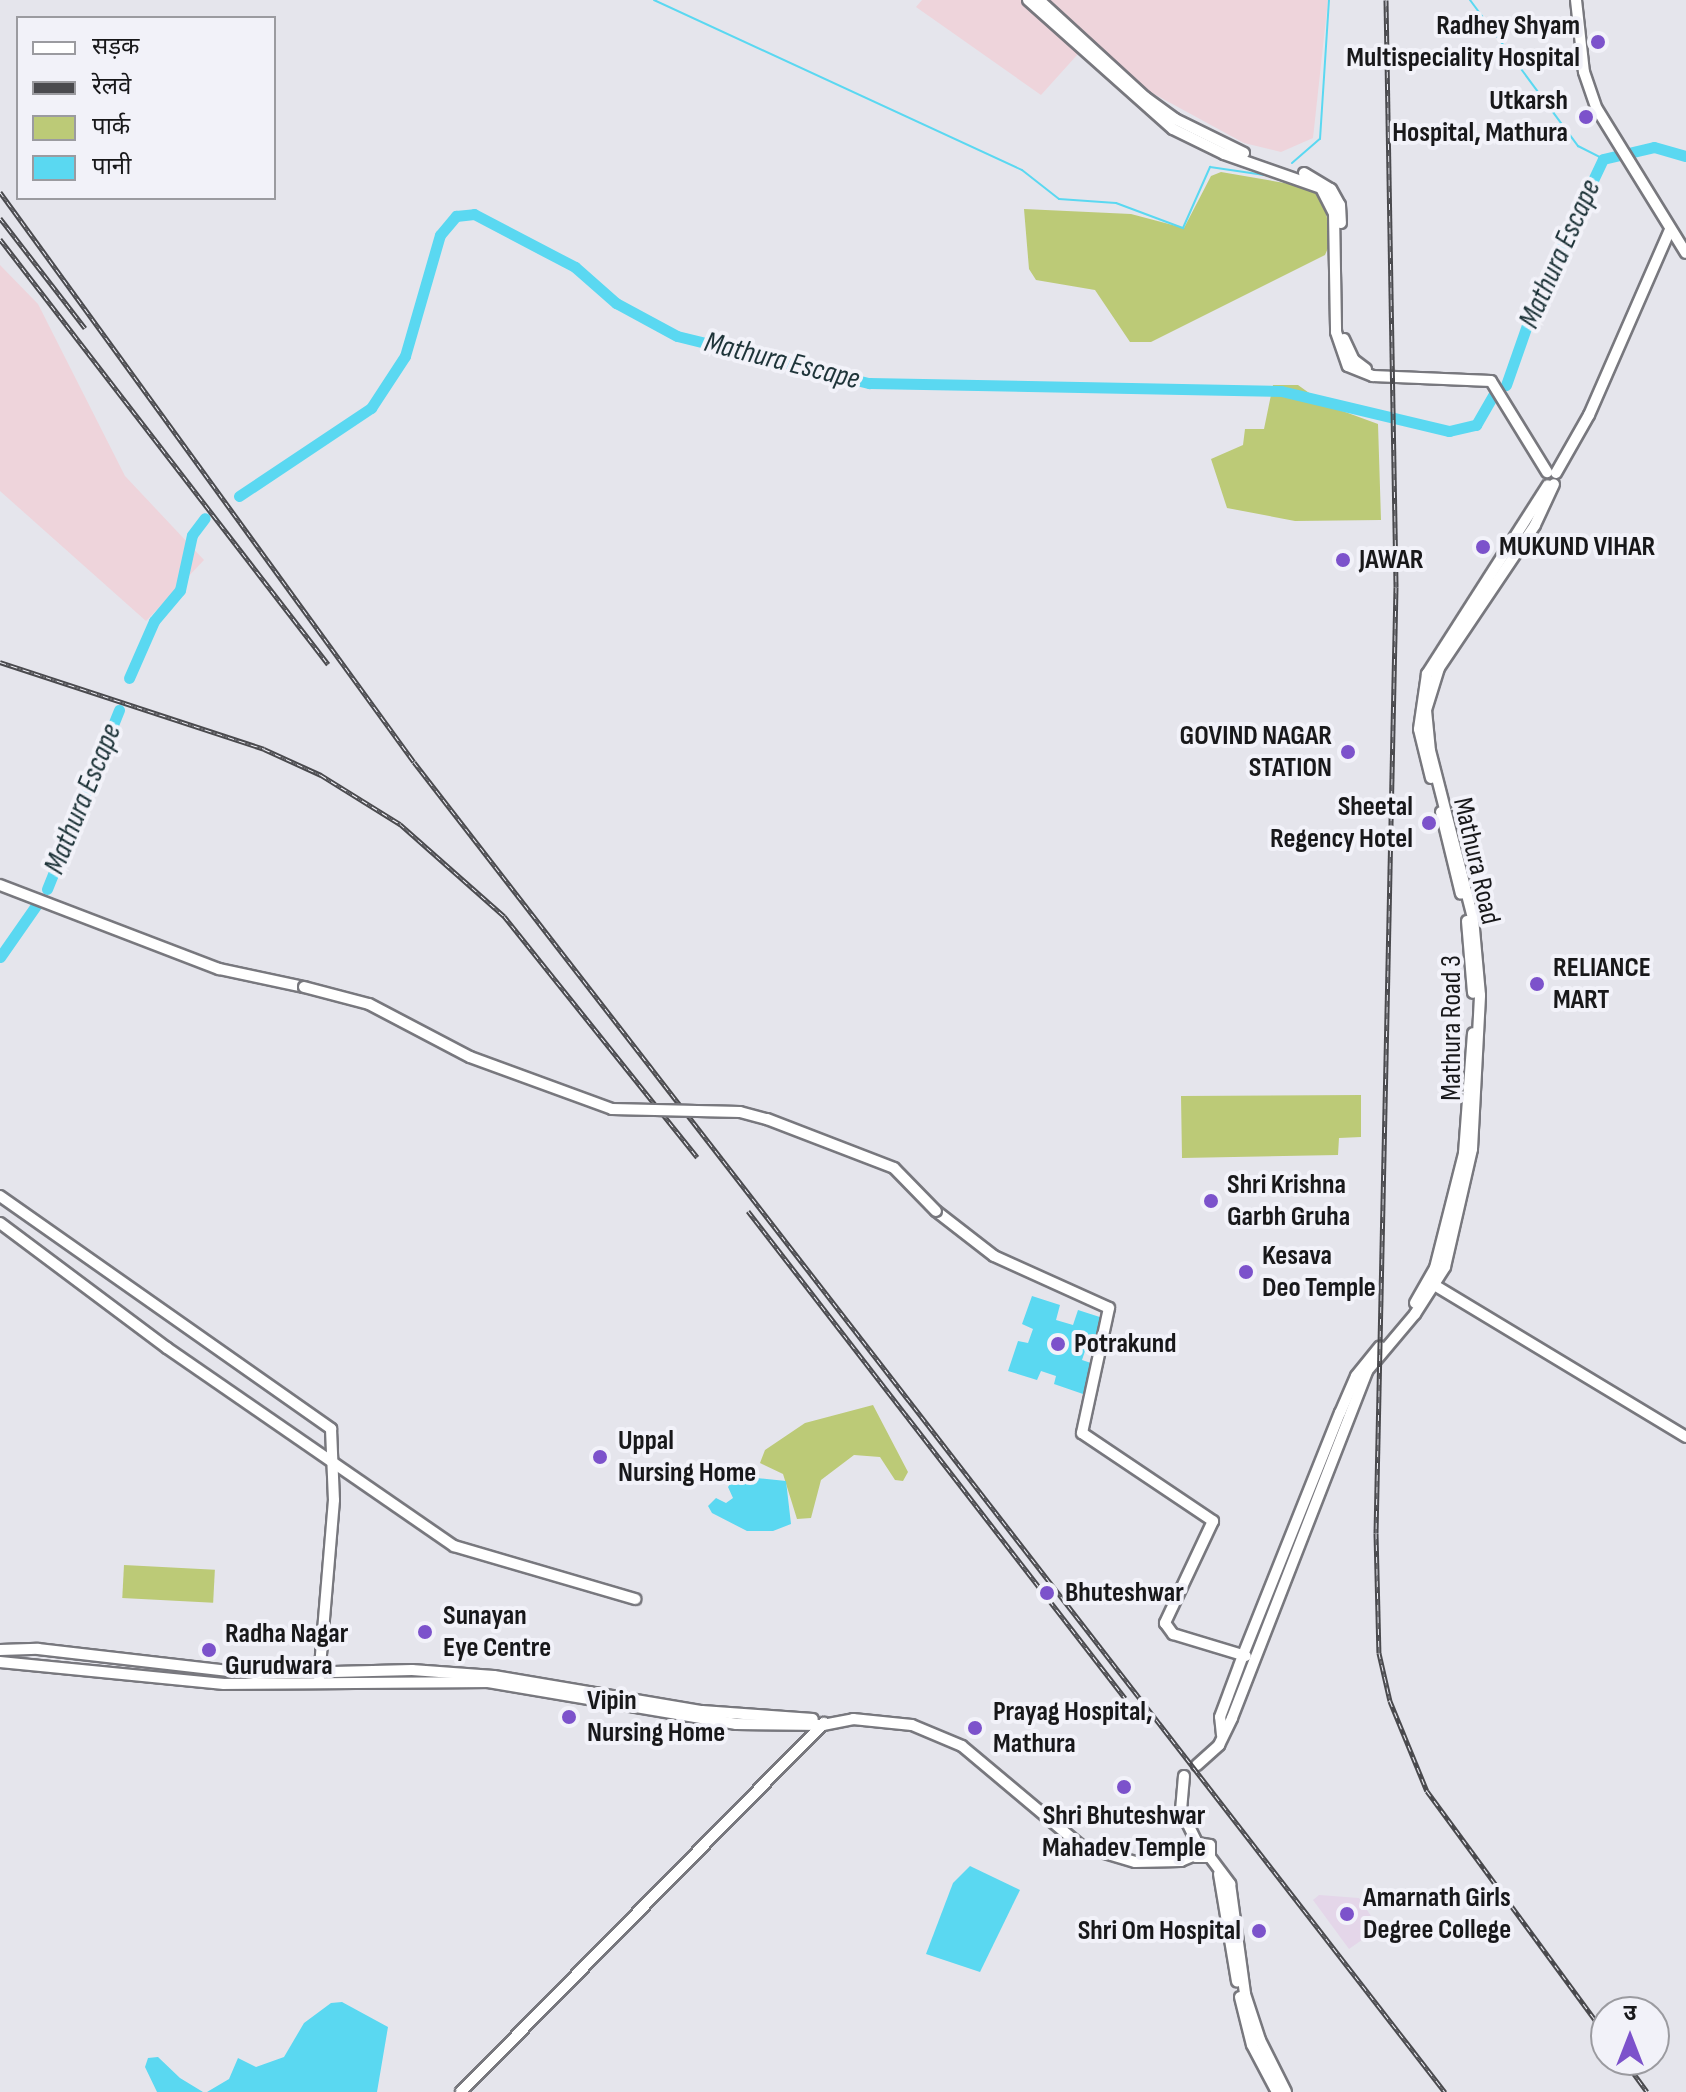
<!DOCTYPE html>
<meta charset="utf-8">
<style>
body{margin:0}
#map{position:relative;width:1686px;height:2092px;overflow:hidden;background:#e5e5ec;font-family:"Sofia Sans Condensed","Noto Sans Devanagari",sans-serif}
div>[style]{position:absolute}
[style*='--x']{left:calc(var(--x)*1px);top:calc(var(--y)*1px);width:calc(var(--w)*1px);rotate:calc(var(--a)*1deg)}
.commercial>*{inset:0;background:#eed4db}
.education>*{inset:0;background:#e4d6e9}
.green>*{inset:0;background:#bcca77;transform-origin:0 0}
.water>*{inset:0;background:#5ad8f1}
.stream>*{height:2px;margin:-1px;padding:0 1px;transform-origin:1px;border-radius:1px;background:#5ad8f1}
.river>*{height:11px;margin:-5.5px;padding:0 5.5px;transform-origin:5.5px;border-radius:5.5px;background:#5ad8f1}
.roads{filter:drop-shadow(2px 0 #78787e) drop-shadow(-2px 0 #78787e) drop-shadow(0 2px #78787e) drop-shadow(0 -2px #78787e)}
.secondary>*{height:10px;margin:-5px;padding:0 5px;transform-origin:5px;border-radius:5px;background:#fff}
.rail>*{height:5px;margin-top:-2.5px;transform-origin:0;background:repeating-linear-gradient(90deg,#f2f2f9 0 6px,#4a4a4e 0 12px);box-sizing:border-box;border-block:2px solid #4a4a4e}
.bridges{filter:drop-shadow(2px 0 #78787e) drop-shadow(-2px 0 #78787e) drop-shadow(0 2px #78787e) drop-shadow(0 -2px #78787e)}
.secondary-bridge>*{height:10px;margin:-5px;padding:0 5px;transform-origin:5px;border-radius:5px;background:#fff}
.dots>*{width:22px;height:22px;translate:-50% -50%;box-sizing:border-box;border:4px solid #f2f2f9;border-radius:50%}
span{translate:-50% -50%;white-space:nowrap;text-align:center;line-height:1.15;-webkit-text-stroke:8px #f2f2f9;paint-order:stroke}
.poi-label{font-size:28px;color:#18181a;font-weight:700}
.right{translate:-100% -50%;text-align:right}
.left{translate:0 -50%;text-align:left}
.street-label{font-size:28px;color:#18181a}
.water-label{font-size:30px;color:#1e3439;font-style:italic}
.legend{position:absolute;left:16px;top:16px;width:260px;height:184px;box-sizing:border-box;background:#f2f2f9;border:2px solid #9b9ba0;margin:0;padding:10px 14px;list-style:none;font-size:24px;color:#18181a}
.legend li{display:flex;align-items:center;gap:16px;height:40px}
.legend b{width:40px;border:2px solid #9b9ba0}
.north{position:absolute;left:1590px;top:1996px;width:80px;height:80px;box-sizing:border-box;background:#f2f2f9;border:2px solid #9b9ba0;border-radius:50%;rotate:0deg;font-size:22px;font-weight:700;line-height:32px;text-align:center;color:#18181a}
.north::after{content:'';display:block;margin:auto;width:28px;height:36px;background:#7c52cb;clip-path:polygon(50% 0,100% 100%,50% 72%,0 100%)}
</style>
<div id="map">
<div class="commercial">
<i style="clip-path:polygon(922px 0,1328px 0,1313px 138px,1281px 152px,1244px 143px,1130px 81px,1087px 44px,1041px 95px,916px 7px)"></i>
<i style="clip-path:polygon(0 265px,38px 304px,125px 476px,204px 560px,146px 621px,0 491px)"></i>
</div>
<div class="education">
<i style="clip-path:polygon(1319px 1895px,1359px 1898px,1379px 1928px,1349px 1949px,1313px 1900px)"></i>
</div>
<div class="green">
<i style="clip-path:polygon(1221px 172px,1313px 188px,1324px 201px,1331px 241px,1325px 255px,1151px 342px,1130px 342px,1095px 290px,1036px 280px,1029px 269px,1024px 209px,1131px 214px,1184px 228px,1211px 176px)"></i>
<i style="clip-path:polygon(1273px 385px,1298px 385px,1326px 405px,1378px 424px,1381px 520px,1295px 521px,1227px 508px,1211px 459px,1243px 445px,1245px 429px,1264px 429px)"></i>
<i style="clip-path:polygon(1361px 1095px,1361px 1137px,1339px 1138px,1338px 1155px,1182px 1158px,1181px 1096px)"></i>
<i style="clip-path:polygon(873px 1405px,908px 1472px,903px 1481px,895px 1480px,880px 1457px,854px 1455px,821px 1480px,811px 1518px,797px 1519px,783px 1474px,760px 1463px,765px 1450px,805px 1423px)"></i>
<i style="left:124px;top:1565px;width:91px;height:33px;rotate:3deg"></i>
</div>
<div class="water">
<i style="clip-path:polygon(1032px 1296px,1060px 1305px,1056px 1320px,1073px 1325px,1078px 1310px,1106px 1319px,1099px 1348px,1087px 1345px,1082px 1360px,1094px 1364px,1083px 1394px,1054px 1384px,1056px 1376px,1041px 1371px,1037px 1380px,1008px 1371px,1018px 1341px,1028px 1343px,1033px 1329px,1022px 1324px)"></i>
<i style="clip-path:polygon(736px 1476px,786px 1481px,791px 1524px,773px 1531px,747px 1531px,712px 1513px,708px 1506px,716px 1498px,726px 1503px,733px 1498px,728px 1487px)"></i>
<i style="clip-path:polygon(970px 1866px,1020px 1890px,980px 1972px,926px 1954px,953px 1883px)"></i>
<i style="clip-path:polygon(342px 2002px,388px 2027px,377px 2092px,207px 2092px,229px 2079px,238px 2058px,256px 2067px,284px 2057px,304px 2023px,331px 2003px)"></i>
<i style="clip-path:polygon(158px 2057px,180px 2078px,203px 2092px,157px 2092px,145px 2067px,148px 2058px)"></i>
</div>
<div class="stream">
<i style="--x:654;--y:0;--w:405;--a:24.8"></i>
<i style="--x:1022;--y:170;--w:47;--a:38.1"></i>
<i style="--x:1059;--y:199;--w:57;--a:4"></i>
<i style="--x:1116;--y:203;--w:72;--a:20.5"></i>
<i style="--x:1183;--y:228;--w:67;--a:-66.1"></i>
<i style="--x:1210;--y:167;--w:62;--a:8.4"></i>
<i style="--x:1470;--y:0;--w:182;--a:53.5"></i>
<i style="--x:1578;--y:146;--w:28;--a:27"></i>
<i style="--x:1292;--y:163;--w:37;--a:-41"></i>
<i style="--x:1320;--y:139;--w:139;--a:-86.3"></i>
</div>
<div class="river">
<i style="--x:1506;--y:385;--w:85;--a:-70.7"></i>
<i style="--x:1534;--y:305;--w:161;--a:-64.7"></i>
<i style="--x:1603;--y:159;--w:52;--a:-13.2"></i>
<i style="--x:1654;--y:147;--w:33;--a:16"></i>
<i style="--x:239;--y:496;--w:159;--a:-33.7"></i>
<i style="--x:371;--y:408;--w:62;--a:-56.8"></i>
<i style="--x:405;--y:356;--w:126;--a:-73.9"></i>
<i style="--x:440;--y:235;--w:25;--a:-50"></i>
<i style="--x:456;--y:216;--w:18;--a:-6"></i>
<i style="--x:474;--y:214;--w:114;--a:27.7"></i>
<i style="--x:575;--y:267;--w:55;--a:41.3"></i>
<i style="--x:616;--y:303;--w:69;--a:28.4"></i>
<i style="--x:677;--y:336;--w:198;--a:13.8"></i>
<i style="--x:869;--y:383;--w:412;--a:1.1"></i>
<i style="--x:1281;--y:391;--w:173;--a:13.4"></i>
<i style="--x:1449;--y:431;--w:28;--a:-13"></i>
<i style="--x:1476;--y:425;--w:34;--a:-60"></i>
<i style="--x:129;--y:678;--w:62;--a:-66.3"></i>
<i style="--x:154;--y:621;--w:40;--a:-50"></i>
<i style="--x:180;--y:590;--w:56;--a:-77.7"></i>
<i style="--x:192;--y:535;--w:21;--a:-53"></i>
<i style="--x:47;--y:889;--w:193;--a:-68.1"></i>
<i style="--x:0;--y:957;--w:68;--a:-55.1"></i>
</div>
<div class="roads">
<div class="secondary">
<i style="--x:1028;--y:0;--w:194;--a:41.7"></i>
<i style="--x:1173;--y:129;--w:57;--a:26.1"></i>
<i style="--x:1224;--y:154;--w:103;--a:19.3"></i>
<i style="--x:1321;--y:188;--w:28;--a:63"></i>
<i style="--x:1334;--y:213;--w:119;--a:89"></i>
<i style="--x:1336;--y:332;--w:36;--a:71"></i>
<i style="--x:1348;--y:366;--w:27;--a:22"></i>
<i style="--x:1373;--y:376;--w:118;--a:2.4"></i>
<i style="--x:1491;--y:381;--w:107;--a:58.4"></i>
<i style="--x:1039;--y:0;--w:144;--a:42.5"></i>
<i style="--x:1145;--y:97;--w:37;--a:36"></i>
<i style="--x:1175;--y:119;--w:77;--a:26.2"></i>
<i style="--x:1576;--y:0;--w:72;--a:83.7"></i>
<i style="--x:1584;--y:72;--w:39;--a:71"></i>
<i style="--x:1597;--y:109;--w:169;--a:58.3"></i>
<i style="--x:1304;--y:173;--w:31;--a:31"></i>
<i style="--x:1331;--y:189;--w:18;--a:61"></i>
<i style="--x:1340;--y:205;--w:18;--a:87"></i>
<i style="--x:1344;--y:339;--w:23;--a:65"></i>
<i style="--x:1354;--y:360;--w:15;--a:37"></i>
<i style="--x:1556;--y:473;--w:67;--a:-60.4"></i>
<i style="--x:1589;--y:415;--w:202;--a:-66.4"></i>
<i style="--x:1431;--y:778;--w:50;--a:-103.8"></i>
<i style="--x:1419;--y:729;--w:56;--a:-81.7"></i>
<i style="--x:1427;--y:674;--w:224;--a:-57.4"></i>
<i style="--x:1441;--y:812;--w:84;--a:76.3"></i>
<i style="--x:0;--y:885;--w:235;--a:21"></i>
<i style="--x:219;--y:969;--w:87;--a:12"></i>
<i style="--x:1467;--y:921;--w:72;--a:85.2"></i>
<i style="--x:0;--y:1196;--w:405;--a:35.1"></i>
<i style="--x:331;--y:1429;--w:71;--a:87.6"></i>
<i style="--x:334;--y:1500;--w:178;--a:94.8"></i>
<i style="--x:936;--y:1211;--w:73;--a:37.8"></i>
<i style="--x:994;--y:1256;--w:126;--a:24.3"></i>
<i style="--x:1109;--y:1308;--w:128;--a:102.2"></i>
<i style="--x:1082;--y:1433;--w:158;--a:33.9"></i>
<i style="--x:1213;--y:1521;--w:113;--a:115.2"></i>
<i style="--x:1165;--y:1623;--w:14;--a:54"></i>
<i style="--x:1173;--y:1634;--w:76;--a:16.8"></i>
<i style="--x:0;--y:1223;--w:209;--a:36.8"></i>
<i style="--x:167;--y:1348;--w:349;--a:34.6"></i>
<i style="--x:454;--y:1546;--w:189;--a:16.3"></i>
<i style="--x:1431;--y:1283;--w:298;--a:31.1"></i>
<i style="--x:1415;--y:1303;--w:40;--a:-60.3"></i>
<i style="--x:1435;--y:1268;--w:119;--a:-75.8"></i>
<i style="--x:1464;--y:1153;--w:120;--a:-85.7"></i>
<i style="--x:0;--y:1650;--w:38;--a:-2"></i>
<i style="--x:38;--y:1649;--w:218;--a:6.6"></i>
<i style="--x:255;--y:1674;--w:157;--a:-1.5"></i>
<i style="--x:412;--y:1670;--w:82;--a:4.2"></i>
<i style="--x:494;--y:1676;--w:211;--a:9.6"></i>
<i style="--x:702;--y:1711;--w:111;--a:4.1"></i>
<i style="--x:0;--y:1662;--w:225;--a:5.6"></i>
<i style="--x:224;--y:1684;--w:264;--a:-0.4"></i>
<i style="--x:488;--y:1682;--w:252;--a:9.6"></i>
<i style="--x:736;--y:1724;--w:87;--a:0.7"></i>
<i style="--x:823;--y:1725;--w:31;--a:-11"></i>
<i style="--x:853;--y:1719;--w:59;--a:5.8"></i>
<i style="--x:912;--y:1725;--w:54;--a:22.8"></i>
<i style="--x:962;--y:1746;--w:155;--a:40"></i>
<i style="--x:1081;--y:1846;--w:56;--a:16.5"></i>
<i style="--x:1135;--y:1862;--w:46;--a:-1.2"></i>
<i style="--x:1181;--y:1861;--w:15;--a:-23"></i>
<i style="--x:1222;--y:1735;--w:18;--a:-96"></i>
<i style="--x:1220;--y:1717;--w:66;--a:-69.6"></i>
<i style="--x:1243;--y:1655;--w:261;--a:-68.2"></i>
<i style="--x:1340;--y:1413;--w:40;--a:-66.6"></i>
<i style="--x:1356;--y:1376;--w:38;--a:-51"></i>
<i style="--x:1197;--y:1765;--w:30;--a:-42"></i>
<i style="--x:1219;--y:1745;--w:30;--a:-64"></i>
<i style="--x:1232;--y:1718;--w:372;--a:-68.7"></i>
<i style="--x:1367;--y:1371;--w:75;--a:-49.9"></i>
<i style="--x:1415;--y:1314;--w:56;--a:-57.4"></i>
<i style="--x:1445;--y:1267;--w:121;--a:-77.1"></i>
<i style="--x:1472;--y:1149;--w:154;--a:-87"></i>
<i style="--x:1480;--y:995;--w:77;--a:-95.2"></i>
<i style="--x:1473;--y:918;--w:172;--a:-104.4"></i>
<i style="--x:1430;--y:751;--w:41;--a:-95.6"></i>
<i style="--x:1426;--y:710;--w:44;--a:-72.8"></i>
<i style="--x:1439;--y:668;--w:172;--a:-56.1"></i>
<i style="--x:1535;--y:525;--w:45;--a:-65.1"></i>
<i style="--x:1184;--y:1776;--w:34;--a:95"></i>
<i style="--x:1181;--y:1810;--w:37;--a:64"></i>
<i style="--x:1210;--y:1857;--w:14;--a:180"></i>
<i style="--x:1196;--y:1857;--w:14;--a:-86"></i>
<i style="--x:1197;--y:1843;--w:13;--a:9"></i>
<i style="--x:1210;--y:1845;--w:12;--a:90"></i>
<i style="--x:1210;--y:1857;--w:34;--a:53"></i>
<i style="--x:1230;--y:1884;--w:111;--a:82.2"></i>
<i style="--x:1245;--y:1994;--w:48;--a:71.9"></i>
<i style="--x:1260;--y:2040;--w:58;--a:63.4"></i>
<i style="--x:1219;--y:1874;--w:109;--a:80.5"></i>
<i style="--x:1240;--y:1997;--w:49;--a:76"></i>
<i style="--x:1252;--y:2045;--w:53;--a:62"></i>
<i style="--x:461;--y:2092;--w:518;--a:-45.47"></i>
</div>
</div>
<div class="rail">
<i style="--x:1386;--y:0;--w:587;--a:89.02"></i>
<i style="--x:1396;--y:587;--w:946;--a:91.21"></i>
<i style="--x:1376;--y:1533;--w:120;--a:88.6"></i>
<i style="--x:1379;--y:1653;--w:49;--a:77.1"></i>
<i style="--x:1390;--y:1701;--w:97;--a:67.7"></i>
<i style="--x:1427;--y:1791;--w:303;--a:53.7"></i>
<i style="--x:0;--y:192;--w:704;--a:54.01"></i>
<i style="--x:414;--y:762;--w:1683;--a:52.22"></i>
<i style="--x:0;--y:218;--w:139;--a:52.3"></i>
<i style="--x:0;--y:239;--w:537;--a:52.34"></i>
<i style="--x:0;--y:662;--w:278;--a:18.2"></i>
<i style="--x:264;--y:749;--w:63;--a:24.5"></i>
<i style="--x:321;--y:775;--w:93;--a:31.8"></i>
<i style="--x:400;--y:824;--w:139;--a:41.5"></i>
<i style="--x:504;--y:916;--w:309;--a:51.3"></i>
<i style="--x:748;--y:1211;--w:616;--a:52.26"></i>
<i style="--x:1624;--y:2060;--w:39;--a:54"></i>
</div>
<div class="bridges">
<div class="secondary-bridge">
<i style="--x:304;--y:987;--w:67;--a:14.7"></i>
<i style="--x:369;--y:1004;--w:114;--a:27.7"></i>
<i style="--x:470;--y:1057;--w:151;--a:20.1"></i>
<i style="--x:612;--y:1109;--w:128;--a:1.3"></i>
<i style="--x:740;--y:1112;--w:28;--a:15"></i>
<i style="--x:767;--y:1119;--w:136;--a:21.1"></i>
<i style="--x:894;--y:1168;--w:60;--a:45.7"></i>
</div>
</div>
<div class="dots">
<i style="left:1598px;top:42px;background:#7c52cb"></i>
<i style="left:1586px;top:117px;background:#7c52cb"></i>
<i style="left:1483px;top:547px;background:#7c52cb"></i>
<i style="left:1343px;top:560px;background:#7c52cb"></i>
<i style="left:1348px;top:752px;background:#7c52cb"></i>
<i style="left:1429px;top:823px;background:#7c52cb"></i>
<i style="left:1537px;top:984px;background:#7c52cb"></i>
<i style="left:1211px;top:1201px;background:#7c52cb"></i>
<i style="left:1246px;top:1272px;background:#7c52cb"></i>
<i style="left:1058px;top:1344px;background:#7c52cb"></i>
<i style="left:600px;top:1457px;background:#7c52cb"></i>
<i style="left:1047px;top:1593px;background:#7c52cb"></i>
<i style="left:425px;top:1632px;background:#7c52cb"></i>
<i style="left:209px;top:1650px;background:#7c52cb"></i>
<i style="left:569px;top:1717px;background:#7c52cb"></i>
<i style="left:975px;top:1728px;background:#7c52cb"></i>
<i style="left:1124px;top:1787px;background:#7c52cb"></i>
<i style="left:1347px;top:1914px;background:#7c52cb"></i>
<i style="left:1259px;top:1931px;background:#7c52cb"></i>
</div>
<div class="poi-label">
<span class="right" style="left:1580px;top:42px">Radhey Shyam<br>Multispeciality Hospital</span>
<span class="right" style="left:1568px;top:117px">Utkarsh<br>Hospital, Mathura</span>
<span class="left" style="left:1499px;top:547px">MUKUND VIHAR</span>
<span class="left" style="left:1359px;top:560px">JAWAR</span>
<span class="right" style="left:1332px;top:752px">GOVIND NAGAR<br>STATION</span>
<span class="right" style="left:1413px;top:823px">Sheetal<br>Regency Hotel</span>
<span class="left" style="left:1553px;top:984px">RELIANCE<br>MART</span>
<span class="left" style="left:1227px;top:1201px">Shri Krishna<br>Garbh Gruha</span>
<span class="left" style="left:1262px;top:1272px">Kesava<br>Deo Temple</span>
<span class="left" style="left:1074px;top:1344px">Potrakund</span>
<span class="left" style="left:618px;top:1457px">Uppal<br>Nursing Home</span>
<span class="left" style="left:1065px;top:1593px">Bhuteshwar</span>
<span class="left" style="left:443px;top:1632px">Sunayan<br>Eye Centre</span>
<span class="left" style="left:225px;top:1650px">Radha Nagar<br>Gurudwara</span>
<span class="left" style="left:587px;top:1717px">Vipin<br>Nursing Home</span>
<span class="left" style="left:993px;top:1728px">Prayag Hospital,<br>Mathura</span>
<span style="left:1124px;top:1832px">Shri Bhuteshwar<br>Mahadev Temple</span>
<span class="left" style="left:1363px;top:1914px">Amarnath Girls<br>Degree College</span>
<span class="right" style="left:1241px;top:1931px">Shri Om Hospital</span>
</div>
<div class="street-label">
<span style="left:1476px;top:861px;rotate:77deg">Mathura Road</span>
<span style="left:1452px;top:1028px;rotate:-90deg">Mathura Road 3</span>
</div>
<div class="water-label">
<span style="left:1560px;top:254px;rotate:-66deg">Mathura Escape</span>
<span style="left:782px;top:361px;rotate:14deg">Mathura Escape</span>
<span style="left:83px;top:799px;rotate:-68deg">Mathura Escape</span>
</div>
<ul class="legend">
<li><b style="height:10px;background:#fff"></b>सड़क</li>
<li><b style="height:10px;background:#4a4a4e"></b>रेलवे</li>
<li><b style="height:22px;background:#bcca77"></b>पार्क</li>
<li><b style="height:22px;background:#5ad8f1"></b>पानी</li>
</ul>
<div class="north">उ</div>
</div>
